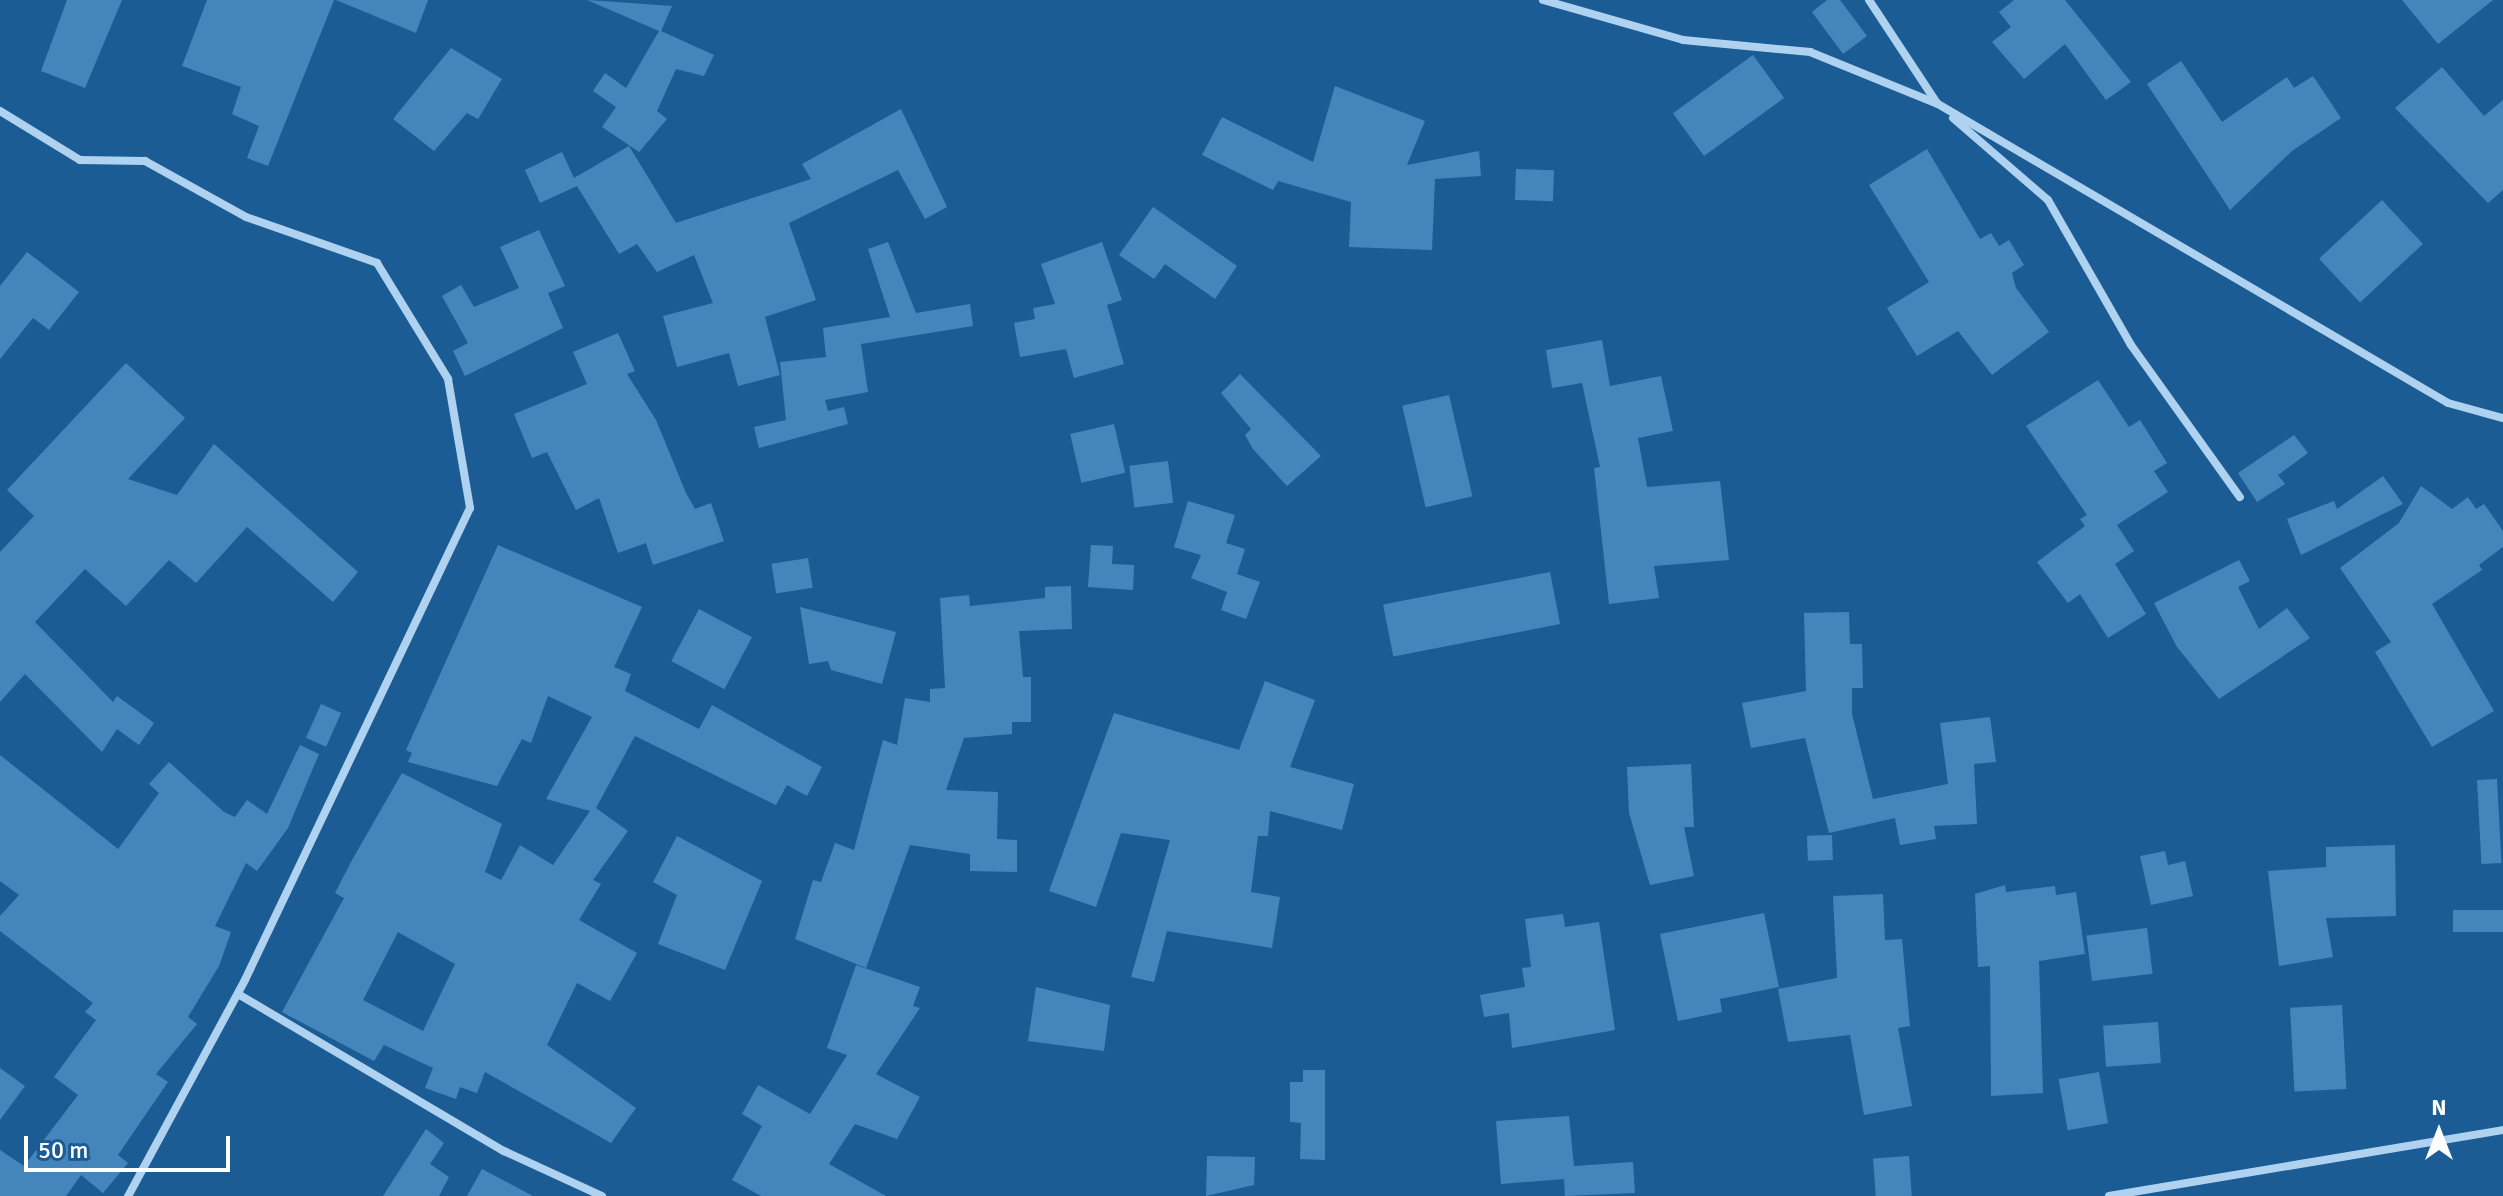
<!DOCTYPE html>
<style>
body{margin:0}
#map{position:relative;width:2503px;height:1196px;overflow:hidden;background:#1b5c95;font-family:Signika,sans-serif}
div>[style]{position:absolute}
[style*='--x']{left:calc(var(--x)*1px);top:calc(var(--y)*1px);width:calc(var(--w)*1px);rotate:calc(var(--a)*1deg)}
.building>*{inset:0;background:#4486bc;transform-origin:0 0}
.minor>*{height:8px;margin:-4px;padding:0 4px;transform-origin:4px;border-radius:4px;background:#aed2ef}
span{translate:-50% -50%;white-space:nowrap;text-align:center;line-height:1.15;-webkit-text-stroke:8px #1b5c95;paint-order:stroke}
.north{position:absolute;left:2399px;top:1092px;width:80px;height:80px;-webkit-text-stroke:6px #1b5c95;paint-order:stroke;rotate:0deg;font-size:22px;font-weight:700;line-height:32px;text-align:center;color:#fff}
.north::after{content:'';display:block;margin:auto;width:28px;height:36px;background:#fff;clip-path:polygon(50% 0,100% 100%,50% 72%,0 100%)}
.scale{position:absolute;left:24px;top:1136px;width:206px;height:36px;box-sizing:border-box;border:4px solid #fff;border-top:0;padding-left:10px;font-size:24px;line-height:28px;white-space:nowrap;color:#fff;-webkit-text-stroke:6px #1b5c95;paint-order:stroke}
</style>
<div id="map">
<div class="building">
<i style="clip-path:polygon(67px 0,122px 0,85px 88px,41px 71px)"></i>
<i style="clip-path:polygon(207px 0,334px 0,268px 166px,247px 158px,259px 126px,232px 114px,241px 87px,182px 66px)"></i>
<i style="clip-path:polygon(336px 0,428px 0,416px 33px)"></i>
<i style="clip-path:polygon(587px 0,672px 6px,661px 31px,714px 55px,704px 76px,676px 69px,657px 111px,667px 119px,639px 152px,602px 127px,616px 107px,593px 91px,605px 73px,626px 88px,659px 31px)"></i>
<i style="clip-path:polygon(1827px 0,1840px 0,1867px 36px,1843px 54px,1812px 12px)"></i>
<i style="clip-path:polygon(2014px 0,2065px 0,2131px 82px,2106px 100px,2065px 44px,2024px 79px,1992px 42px,2011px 27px,1999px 12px)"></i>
<i style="clip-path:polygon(2402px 0,2493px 0,2438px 44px)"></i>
<i style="clip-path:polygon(451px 48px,502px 79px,478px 119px,467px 113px,434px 151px,393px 119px)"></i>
<i style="left:1753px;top:55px;width:53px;height:99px;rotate:54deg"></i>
<i style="clip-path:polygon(2181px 61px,2222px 122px,2287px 77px,2294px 88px,2313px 76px,2341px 118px,2292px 151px,2230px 210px,2147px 84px)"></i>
<i style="clip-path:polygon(2442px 67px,2484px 116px,2503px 100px,2503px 190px,2488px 203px,2395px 108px)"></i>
<i style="clip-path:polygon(1335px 86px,1425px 121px,1407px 165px,1479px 151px,1481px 176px,1435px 179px,1432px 250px,1349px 247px,1351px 202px,1278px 181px,1273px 190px,1202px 155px,1222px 117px,1313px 162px)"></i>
<i style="clip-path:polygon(901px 109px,947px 207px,925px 219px,898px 170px,789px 223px,816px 300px,765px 317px,780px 375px,738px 386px,729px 353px,677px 367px,663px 316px,713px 303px,694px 255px,657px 272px,637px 244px,619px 254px,577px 186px,540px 203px,525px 170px,562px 152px,574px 178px,629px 146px,676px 223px,811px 179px,802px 164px)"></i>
<i style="clip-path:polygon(1927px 149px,1980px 239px,1991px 233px,1999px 246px,2009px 240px,2024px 265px,2012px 273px,2016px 288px,2049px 332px,1992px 375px,1958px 331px,1917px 356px,1887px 308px,1929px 282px,1869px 185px)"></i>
<i style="left:1516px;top:169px;width:38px;height:31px;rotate:2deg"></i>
<i style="left:2382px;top:200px;width:60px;height:86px;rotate:47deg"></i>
<i style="clip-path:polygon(1153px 207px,1237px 266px,1215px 299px,1165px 264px,1154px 279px,1119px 255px)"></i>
<i style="clip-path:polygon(539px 230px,565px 286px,548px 293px,563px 328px,465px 376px,453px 351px,468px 343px,442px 296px,461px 285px,474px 307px,519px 288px,500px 247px)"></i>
<i style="clip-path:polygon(888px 242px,916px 313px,970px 304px,973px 326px,861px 344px,868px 392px,825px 400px,828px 411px,844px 407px,848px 424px,759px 448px,754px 427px,786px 420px,780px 362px,826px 357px,823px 328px,890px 317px,868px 249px)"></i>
<i style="clip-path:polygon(1102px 242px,1122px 300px,1107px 305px,1124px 364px,1074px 378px,1066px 349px,1020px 357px,1014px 323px,1035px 319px,1033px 308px,1055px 304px,1041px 264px)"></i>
<i style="clip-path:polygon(27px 252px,79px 292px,49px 330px,33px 318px,0 359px,0 286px)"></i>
<i style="clip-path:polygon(618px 333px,635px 371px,627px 374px,656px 420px,686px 493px,695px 509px,711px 503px,724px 541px,653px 565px,646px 543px,618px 553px,599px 498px,576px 510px,547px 452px,532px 458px,514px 414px,587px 384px,573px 352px)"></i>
<i style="clip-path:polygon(1602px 340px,1610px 386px,1661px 376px,1673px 431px,1638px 438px,1647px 487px,1720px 481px,1729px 560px,1654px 566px,1659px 598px,1609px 604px,1594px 468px,1600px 467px,1582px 383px,1552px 388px,1546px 350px)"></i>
<i style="clip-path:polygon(126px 363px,185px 418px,128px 479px,177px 495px,214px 444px,358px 572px,333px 602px,247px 527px,196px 583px,169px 560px,126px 606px,85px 569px,35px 622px,113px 702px,117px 696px,154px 723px,139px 745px,117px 729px,102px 752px,25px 674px,0 702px,0 552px,34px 516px,7px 490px)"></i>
<i style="clip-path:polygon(1240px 374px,1321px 456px,1287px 486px,1253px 449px,1245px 435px,1251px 429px,1221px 393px)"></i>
<i style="clip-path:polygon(2098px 380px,2129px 427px,2140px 420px,2167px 463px,2154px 471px,2168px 492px,2117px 525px,2134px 551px,2115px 564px,2146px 614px,2108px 638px,2080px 594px,2068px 603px,2037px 562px,2085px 526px,2080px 519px,2087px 515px,2026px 426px)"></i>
<i style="left:1449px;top:395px;width:104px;height:48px;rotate:77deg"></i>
<i style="left:1114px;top:424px;width:50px;height:45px;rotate:77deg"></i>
<i style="clip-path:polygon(2294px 435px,2308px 453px,2278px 475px,2285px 484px,2257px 502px,2238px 473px)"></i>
<i style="left:1168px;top:461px;width:42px;height:39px;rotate:83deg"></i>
<i style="clip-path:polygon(2383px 476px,2403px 504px,2301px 555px,2287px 519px,2334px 501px,2337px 509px)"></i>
<i style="clip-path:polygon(2421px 486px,2452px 509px,2468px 497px,2476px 509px,2484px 504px,2503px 531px,2503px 547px,2479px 565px,2482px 570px,2432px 604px,2494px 711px,2432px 747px,2375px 652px,2391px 642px,2340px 568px,2399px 523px)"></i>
<i style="clip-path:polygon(1188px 501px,1235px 515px,1226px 543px,1245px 549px,1237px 574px,1260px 582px,1246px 619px,1221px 610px,1227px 592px,1191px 578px,1201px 555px,1174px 547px)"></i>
<i style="clip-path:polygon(evenodd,498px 545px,642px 607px,614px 667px,631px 674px,625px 691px,699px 729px,712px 705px,822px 767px,807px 796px,787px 785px,776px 805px,635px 736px,596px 808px,628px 831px,593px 880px,601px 884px,579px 920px,637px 953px,610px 1001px,577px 983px,547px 1045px,636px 1108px,611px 1143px,485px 1072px,477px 1093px,460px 1087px,456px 1099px,425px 1088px,433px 1068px,384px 1045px,374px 1061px,282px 1012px,344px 898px,335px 893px,352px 860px,402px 773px,502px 824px,485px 872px,501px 880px,520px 845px,553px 865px,590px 811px,546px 799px,592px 717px,548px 696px,531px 743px,522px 739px,497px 786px,408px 762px,412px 753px,406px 750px,498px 545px,398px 932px,455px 964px,423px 1031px,363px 1000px,398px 932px)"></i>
<i style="clip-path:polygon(1091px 545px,1113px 546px,1112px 564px,1134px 565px,1133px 590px,1088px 587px)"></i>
<i style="left:808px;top:558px;width:30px;height:37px;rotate:81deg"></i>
<i style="clip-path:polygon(2239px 560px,2250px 581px,2238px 587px,2259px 629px,2287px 608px,2310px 638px,2219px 699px,2177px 647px,2154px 603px)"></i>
<i style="left:1550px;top:572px;width:53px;height:170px;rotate:79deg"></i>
<i style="clip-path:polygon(1071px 586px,1072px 629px,1019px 631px,1023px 677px,1031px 677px,1031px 722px,1012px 722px,1012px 734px,964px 738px,946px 790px,998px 792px,997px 839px,1017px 840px,1017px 872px,970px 871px,970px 854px,910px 845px,866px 968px,795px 939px,813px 880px,821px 882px,835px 843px,854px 850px,883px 740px,897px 745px,905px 698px,930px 702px,930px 689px,945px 688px,940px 598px,969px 595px,970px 606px,1045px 598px,1045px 587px)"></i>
<i style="clip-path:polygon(800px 607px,896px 632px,882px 684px,831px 670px,828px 661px,809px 664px)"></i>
<i style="left:699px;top:609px;width:60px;height:59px;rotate:28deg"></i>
<i style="clip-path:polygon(1849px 612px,1850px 644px,1862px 644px,1863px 688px,1852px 688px,1852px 714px,1873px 799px,1948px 784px,1940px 723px,1990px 717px,1996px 762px,1974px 764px,1977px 824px,1934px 826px,1936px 839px,1900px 845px,1895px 818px,1829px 833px,1805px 738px,1751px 748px,1742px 703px,1806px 691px,1804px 613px)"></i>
<i style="clip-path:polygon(1265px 681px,1315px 700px,1290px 767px,1354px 784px,1342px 830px,1270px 811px,1268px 836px,1258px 836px,1251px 892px,1280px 897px,1272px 948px,1167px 931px,1154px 982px,1131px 977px,1170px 840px,1121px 833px,1096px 907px,1049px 891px,1114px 713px,1239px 750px)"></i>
<i style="left:321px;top:704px;width:22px;height:37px;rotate:24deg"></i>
<i style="clip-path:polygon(300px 745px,319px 754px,288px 828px,257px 871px,246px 863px,215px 926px,231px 932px,219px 966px,188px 1017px,197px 1024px,156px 1074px,168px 1082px,118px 1155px,128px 1163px,103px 1193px,81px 1175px,66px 1196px,0 1196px,0 1150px,24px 1166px,78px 1095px,54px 1077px,96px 1020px,85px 1012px,93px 1003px,0 931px,0 916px,19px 895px,0 881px,0 755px,118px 849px,159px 793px,149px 784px,169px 762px,224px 812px,235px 817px,247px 800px,267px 814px)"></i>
<i style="clip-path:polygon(1691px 764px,1694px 827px,1684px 827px,1694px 876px,1650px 885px,1629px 813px,1627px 767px)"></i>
<i style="left:2497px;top:779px;width:84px;height:20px;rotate:87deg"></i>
<i style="left:1832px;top:835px;width:25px;height:25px;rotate:88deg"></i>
<i style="clip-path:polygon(677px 836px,762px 881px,725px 970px,658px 944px,677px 895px,653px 882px)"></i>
<i style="clip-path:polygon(2395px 845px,2396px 916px,2326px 918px,2333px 957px,2279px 966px,2268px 871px,2326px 867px,2326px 847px)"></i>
<i style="clip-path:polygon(2165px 851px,2168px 865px,2185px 861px,2193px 896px,2151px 905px,2140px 856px)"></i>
<i style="clip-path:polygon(2005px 885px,2006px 892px,2055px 886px,2056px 895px,2076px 892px,2085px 954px,2039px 961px,2043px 1093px,1991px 1096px,1990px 966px,1978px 967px,1975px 894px)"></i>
<i style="clip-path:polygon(1883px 894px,1885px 940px,1902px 939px,1910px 1026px,1898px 1028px,1912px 1106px,1864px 1115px,1850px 1035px,1788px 1042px,1778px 989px,1837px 978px,1833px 896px)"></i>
<i style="left:2503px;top:910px;width:22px;height:50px;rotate:90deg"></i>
<i style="clip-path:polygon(1764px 913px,1779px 987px,1720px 999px,1722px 1012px,1678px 1021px,1660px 934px)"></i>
<i style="clip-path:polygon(1563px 914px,1565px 927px,1599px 922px,1615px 1030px,1512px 1048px,1509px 1013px,1484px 1017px,1480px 995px,1525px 987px,1522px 968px,1531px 967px,1525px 919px)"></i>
<i style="left:2147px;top:928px;width:46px;height:61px;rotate:83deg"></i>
<i style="clip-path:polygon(856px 965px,920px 987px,913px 1006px,920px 1008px,876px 1074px,920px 1097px,897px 1139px,855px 1124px,829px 1164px,886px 1196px,761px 1196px,732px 1180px,762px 1126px,742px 1114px,758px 1085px,810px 1114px,847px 1055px,827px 1048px)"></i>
<i style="clip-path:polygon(1036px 987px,1110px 1005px,1104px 1051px,1028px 1041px)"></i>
<i style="left:2342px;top:1005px;width:84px;height:52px;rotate:87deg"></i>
<i style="left:2158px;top:1022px;width:41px;height:55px;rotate:86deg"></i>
<i style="clip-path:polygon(0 1068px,25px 1086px,0 1120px)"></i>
<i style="clip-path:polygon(1303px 1070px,1325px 1070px,1325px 1160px,1300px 1159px,1301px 1123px,1290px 1122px,1290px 1082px,1303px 1082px)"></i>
<i style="left:2099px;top:1072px;width:52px;height:41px;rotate:80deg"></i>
<i style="clip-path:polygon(1569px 1116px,1574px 1166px,1633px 1162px,1635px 1193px,1565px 1196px,1564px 1179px,1501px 1184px,1496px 1121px)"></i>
<i style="clip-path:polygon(426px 1129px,444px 1143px,430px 1164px,449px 1177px,439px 1196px,383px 1196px)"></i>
<i style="clip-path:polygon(1207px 1156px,1255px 1157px,1254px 1185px,1206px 1196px)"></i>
<i style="left:1909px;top:1156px;width:40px;height:36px;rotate:86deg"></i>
<i style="clip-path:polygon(482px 1169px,533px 1196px,467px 1196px)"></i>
</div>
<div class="minor">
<i style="--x:1543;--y:0;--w:146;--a:15.9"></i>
<i style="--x:1683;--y:40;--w:128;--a:5.4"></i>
<i style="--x:1810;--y:52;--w:138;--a:22.1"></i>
<i style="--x:1938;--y:104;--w:591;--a:30.38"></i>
<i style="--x:2448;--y:403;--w:57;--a:15.3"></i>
<i style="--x:1869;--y:0;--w:123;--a:56.6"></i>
<i style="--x:0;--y:111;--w:94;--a:31.5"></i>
<i style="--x:80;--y:160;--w:65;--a:0.9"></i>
<i style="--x:145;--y:161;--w:115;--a:29"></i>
<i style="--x:246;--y:217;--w:139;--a:19.3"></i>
<i style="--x:377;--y:263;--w:136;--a:58.5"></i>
<i style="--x:448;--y:379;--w:131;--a:80.3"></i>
<i style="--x:470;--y:508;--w:523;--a:115.49"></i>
<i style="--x:245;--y:980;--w:246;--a:118.4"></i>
<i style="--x:1953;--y:118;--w:125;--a:40.8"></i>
<i style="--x:2048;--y:200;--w:167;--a:60.2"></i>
<i style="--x:2131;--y:345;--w:187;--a:54.4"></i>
<i style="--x:238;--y:994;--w:309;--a:30.6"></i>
<i style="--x:504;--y:1151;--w:108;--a:24.7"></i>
<i style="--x:2109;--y:1196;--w:399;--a:-9.5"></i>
</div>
<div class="north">N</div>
<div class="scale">50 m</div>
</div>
